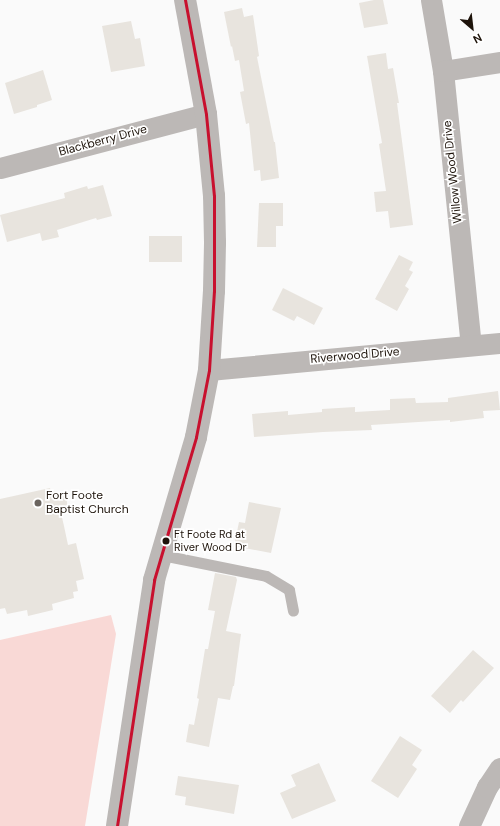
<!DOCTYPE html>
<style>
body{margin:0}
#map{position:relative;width:500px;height:826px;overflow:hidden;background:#fafafa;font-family:"DM Sans",sans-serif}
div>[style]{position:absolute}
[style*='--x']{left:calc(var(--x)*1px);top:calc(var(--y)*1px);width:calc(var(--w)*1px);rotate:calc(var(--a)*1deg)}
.green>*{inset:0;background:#f9d9d6}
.building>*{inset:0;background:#e8e4de;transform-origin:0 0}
.service>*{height:11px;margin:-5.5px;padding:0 5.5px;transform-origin:5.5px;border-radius:5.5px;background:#bcb8b6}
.minor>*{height:21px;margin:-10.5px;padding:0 10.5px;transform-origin:10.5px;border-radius:10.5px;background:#bcb8b6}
.tertiary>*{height:22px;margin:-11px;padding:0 11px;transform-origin:11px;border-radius:11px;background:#bcb8b6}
.bus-1>*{height:3px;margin:-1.5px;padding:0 1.5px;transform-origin:1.5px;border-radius:1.5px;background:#c8102e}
.dots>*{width:11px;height:11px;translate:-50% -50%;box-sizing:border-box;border:2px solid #fff;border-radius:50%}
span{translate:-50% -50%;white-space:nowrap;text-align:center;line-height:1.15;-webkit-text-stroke:3.5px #fff;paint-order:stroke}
.bus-label{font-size:11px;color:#1d130a}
.left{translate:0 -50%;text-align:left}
.street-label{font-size:12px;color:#1d130a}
.poi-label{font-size:12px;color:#1d130a}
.north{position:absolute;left:452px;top:8px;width:40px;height:40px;-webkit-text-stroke:3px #fff;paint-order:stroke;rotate:152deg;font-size:11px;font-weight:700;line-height:16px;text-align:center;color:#1d130a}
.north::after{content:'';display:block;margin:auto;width:14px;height:18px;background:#1d130a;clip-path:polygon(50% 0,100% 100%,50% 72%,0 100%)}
</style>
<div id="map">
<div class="green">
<i style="clip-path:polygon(111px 615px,116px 634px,85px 826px,0 826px,0 640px)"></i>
</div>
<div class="building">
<i style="clip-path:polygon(374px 0,383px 0,388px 24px,364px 28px,359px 3px)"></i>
<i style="clip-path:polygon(242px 8px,244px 17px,253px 15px,259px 56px,257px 57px,274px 142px,275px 142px,279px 178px,261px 181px,260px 170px,254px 171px,249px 123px,246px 124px,240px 92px,244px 91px,239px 60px,235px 61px,232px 46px,231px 47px,224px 12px)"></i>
<i style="clip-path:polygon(131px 21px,135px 39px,140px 38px,145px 66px,111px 72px,102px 26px)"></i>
<i style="clip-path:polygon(386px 53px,388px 69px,393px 68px,399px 103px,397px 103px,413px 225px,390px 228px,388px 211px,376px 212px,374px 192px,386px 191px,379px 144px,382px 143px,367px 56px)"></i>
<i style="clip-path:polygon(43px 70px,52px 100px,37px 105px,37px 107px,14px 114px,5px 83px)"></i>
<i style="clip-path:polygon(103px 185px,112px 216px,97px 220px,96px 218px,57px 230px,59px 237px,42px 241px,40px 233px,7px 242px,0 215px,65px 198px,64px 193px,87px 186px,88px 189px)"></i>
<i style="clip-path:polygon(259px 203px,283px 203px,283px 226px,276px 226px,276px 247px,257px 247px)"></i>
<i style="left:149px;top:236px;width:33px;height:26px"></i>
<i style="clip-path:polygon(399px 255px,413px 262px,409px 270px,413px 272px,405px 286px,409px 289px,397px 311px,375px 299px)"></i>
<i style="clip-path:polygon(283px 288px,323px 308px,314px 325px,297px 316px,294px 321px,272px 310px)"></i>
<i style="clip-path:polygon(498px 391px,500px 410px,483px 411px,484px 418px,450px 422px,450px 420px,371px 425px,372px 430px,323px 432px,254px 437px,252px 414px,288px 411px,288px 415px,322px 412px,322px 409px,355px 407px,355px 412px,390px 410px,390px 399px,415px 398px,416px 403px,448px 402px,448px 398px)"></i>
<i style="clip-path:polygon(50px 488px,51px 492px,56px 491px,57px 495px,65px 493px,68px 507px,60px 509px,64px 526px,68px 545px,76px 543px,84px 579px,76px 581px,78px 591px,73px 592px,74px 598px,52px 604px,53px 610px,28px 616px,27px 610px,7px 614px,5px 608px,0 609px,0 499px)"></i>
<i style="clip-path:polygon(249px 502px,281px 508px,271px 553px,234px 546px,239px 522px,245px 523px)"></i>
<i style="clip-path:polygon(215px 573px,236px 577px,237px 580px,226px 631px,241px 634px,234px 686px,233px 686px,230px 700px,218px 698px,209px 747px,186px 742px,189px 724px,194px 725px,199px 699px,197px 698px,205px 649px,208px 649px,215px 611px,208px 610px)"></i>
<i style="clip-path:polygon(473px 650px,494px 668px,463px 702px,461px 700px,450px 713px,431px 696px)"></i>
<i style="clip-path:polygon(400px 736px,422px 750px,412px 765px,417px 769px,398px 798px,371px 781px)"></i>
<i style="clip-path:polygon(319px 763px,336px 801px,292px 819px,280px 793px,296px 786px,291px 775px)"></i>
<i style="clip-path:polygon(178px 776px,239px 785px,234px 814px,185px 805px,186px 797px,175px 795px)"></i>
</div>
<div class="service">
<i style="--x:162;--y:555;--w:106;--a:11.4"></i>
<i style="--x:266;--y:576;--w:27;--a:31"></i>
<i style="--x:289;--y:590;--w:21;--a:79"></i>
</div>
<div class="minor">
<i style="--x:431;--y:0;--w:72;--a:80.4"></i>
<i style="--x:443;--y:71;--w:275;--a:84.2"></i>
<i style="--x:443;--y:71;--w:58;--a:-9"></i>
<i style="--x:0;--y:168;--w:213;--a:-14.7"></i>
<i style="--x:209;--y:370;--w:292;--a:-5.3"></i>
<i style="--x:469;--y:826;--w:43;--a:-65.2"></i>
<i style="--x:487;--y:787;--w:23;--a:-56"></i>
</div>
<div class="tertiary">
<i style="--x:117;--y:826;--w:249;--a:-81.4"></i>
<i style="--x:154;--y:580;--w:149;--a:-73.6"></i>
<i style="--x:196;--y:437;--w:68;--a:-79"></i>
<i style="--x:209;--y:370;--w:79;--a:-86.4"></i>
<i style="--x:214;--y:291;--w:49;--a:-88.8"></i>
<i style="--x:215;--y:242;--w:46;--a:-91.2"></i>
<i style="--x:214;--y:196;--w:82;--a:-95.6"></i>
<i style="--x:206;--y:114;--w:116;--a:-100.4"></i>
</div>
<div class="bus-1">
<i style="--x:117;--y:826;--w:249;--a:-81.4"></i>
<i style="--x:154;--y:580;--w:149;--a:-73.6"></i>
<i style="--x:196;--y:437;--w:68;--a:-79"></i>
<i style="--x:209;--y:370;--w:79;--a:-86.4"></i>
<i style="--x:214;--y:291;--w:95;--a:-90"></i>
<i style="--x:214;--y:196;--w:82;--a:-95.6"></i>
<i style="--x:206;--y:114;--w:116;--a:-100.4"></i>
</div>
<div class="dots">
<i style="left:38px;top:503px;background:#6a645e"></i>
<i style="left:166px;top:541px;background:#1d130a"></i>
</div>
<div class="bus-label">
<span class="left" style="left:174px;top:541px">Ft Foote Rd at<br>River Wood Dr</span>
</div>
<div class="street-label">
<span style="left:103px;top:141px;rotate:-15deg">Blackberry Drive</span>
<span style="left:453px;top:172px;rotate:-96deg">Willow Wood Drive</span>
<span style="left:355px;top:356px;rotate:-5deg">Riverwood Drive</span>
</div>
<div class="poi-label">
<span class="left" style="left:46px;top:503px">Fort Foote<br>Baptist Church</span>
</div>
<div class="north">N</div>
</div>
